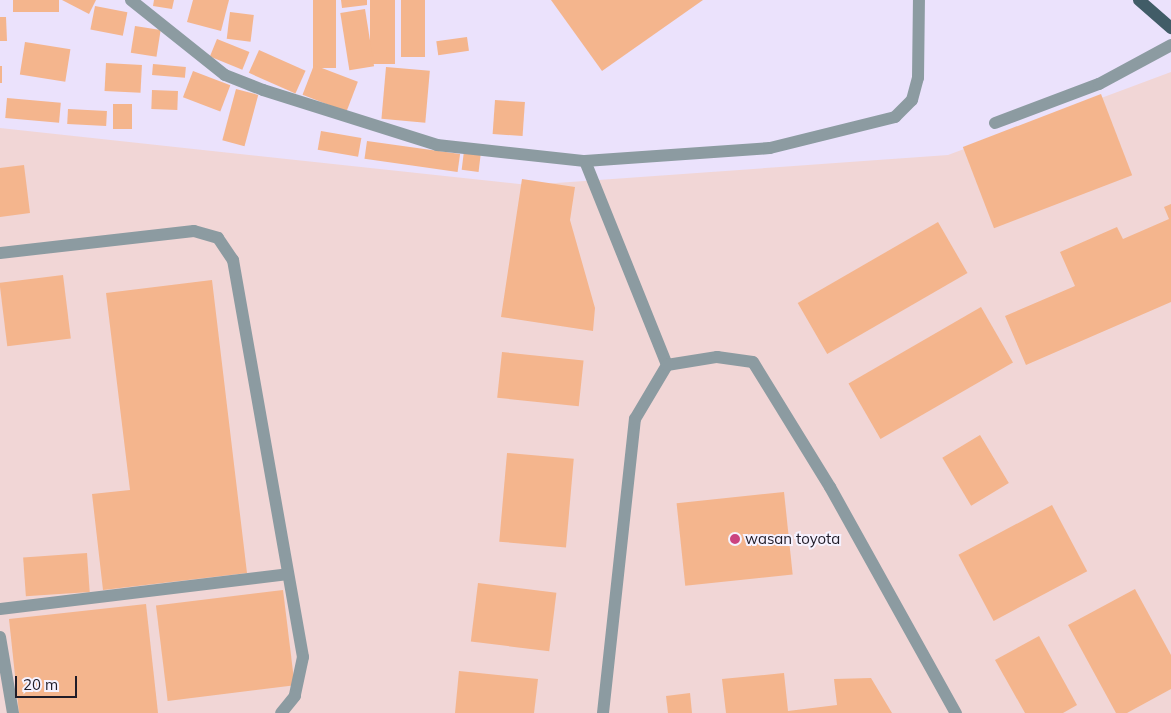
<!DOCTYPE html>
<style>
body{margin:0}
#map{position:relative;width:1171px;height:713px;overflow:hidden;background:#ebe2fc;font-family:Mulish,sans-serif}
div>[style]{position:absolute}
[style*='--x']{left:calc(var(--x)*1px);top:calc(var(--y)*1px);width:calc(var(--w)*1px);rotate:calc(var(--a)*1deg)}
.industrial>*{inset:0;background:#f1d6d6}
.building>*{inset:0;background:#f4b58d;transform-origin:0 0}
.minor>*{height:12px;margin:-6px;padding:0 6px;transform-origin:6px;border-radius:6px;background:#8c9ba1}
.major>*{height:12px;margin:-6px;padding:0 6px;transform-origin:6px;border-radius:6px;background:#415c67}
.dots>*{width:14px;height:14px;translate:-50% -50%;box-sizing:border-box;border:2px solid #f6f2ff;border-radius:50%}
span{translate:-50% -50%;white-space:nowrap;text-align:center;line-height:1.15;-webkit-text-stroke:4px #f6f2ff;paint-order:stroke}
.poi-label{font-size:15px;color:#201c28}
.left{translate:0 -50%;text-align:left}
.scale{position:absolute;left:15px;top:676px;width:62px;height:22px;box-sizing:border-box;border:2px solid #201c28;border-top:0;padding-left:6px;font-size:15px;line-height:18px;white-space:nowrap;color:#201c28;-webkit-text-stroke:4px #f6f2ff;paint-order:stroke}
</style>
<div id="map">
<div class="industrial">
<i style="clip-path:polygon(1171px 72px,1171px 713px,0 713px,0 128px,528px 185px,948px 155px)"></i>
</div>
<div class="building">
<i style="left:13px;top:0;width:46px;height:12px"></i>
<i style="clip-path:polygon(62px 0,96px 0,89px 14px)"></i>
<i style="clip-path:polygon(154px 0,174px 0,172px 9px,153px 6px)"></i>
<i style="clip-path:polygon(193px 0,229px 0,221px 31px,187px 22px)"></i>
<i style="left:313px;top:0;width:23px;height:68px"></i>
<i style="clip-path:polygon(341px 0,367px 0,367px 5px,342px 8px)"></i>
<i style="left:370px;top:0;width:25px;height:64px"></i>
<i style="left:401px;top:0;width:24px;height:57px"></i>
<i style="clip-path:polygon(551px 0,703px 0,602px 71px)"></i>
<i style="left:95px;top:6px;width:33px;height:24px;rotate:11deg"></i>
<i style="left:365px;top:9px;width:58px;height:25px;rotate:81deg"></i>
<i style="left:230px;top:12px;width:24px;height:27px;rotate:7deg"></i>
<i style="clip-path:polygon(0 17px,6px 17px,7px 41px,0 41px)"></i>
<i style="left:135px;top:26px;width:26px;height:27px;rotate:9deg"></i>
<i style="left:467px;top:37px;width:14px;height:31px;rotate:82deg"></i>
<i style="left:217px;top:39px;width:35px;height:19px;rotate:22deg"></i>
<i style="left:25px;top:42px;width:46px;height:33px;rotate:9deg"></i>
<i style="left:259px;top:50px;width:51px;height:25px;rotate:24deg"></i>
<i style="left:106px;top:63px;width:36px;height:28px;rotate:3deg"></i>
<i style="left:153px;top:64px;width:33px;height:11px;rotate:5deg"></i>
<i style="left:314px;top:65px;width:47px;height:32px;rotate:21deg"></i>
<i style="left:0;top:66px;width:2px;height:17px"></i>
<i style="left:386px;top:67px;width:44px;height:52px;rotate:5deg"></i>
<i style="left:193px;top:71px;width:40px;height:28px;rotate:21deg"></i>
<i style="left:236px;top:89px;width:23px;height:53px;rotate:15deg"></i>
<i style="left:152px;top:90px;width:26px;height:19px;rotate:2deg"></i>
<i style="left:1101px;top:94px;width:87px;height:148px;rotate:69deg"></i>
<i style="left:7px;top:98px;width:54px;height:20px;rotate:5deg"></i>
<i style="left:495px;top:100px;width:30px;height:34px;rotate:4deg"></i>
<i style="left:132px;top:104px;width:25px;height:19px;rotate:90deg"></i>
<i style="left:68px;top:109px;width:39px;height:15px;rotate:3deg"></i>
<i style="left:321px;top:131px;width:41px;height:19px;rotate:10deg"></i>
<i style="left:367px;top:141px;width:94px;height:18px;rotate:8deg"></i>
<i style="left:464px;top:151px;width:17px;height:19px;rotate:7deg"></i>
<i style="clip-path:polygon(24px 165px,30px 213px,0 217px,0 168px)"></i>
<i style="clip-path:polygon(522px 179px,575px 187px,570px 220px,595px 308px,593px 331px,501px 317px)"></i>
<i style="clip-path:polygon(1171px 204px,1171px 302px,1026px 365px,1005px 316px,1075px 286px,1060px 252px,1117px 227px,1123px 239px,1169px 219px,1164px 207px)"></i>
<i style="left:938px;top:222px;width:59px;height:162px;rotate:60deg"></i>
<i style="left:63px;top:275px;width:64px;height:64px;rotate:83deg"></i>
<i style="clip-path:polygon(212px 280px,247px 573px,103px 590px,92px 494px,130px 490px,106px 293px)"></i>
<i style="left:981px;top:307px;width:64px;height:153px;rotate:60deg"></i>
<i style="left:502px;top:352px;width:82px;height:46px;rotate:6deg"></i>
<i style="left:980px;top:435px;width:56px;height:44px;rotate:59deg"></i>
<i style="left:507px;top:453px;width:67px;height:89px;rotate:5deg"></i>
<i style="left:784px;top:492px;width:83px;height:108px;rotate:84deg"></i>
<i style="left:1052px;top:505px;width:75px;height:106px;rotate:62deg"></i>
<i style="left:87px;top:553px;width:39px;height:64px;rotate:86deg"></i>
<i style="left:478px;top:583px;width:79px;height:59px;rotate:7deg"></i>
<i style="clip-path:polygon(1135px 589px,1171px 655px,1171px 689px,1127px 713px,1116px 713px,1068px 625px)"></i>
<i style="left:283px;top:590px;width:96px;height:128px;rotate:83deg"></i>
<i style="clip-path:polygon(146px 604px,158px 713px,19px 713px,9px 619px)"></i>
<i style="clip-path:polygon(1039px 636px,1077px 705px,1063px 713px,1025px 713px,995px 660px)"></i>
<i style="clip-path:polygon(459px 671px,538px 679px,534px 713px,455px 713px)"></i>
<i style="clip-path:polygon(784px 673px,788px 711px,837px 705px,834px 679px,871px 678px,892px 713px,726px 713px,722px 679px)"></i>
<i style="clip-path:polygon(690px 693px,692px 713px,668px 713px,666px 696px)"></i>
</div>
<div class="minor">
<i style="--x:131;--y:0;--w:120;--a:38.6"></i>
<i style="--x:225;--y:75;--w:41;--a:21.5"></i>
<i style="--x:263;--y:90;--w:182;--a:17.5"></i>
<i style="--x:437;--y:145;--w:149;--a:6.2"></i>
<i style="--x:585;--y:161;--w:185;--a:-4"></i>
<i style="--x:770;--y:148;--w:129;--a:-13.9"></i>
<i style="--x:895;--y:117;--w:24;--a:-45"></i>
<i style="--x:912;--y:100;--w:23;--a:-75"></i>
<i style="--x:918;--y:78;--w:78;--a:-89.3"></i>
<i style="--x:995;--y:123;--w:111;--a:-20.6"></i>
<i style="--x:1099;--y:84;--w:82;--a:-28.4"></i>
<i style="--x:585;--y:161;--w:220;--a:68.1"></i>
<i style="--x:0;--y:253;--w:195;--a:-6.5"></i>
<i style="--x:194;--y:231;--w:25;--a:16"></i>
<i style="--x:218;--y:238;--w:27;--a:56"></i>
<i style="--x:233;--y:260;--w:403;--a:80"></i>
<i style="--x:303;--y:657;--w:40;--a:102"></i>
<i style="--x:295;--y:696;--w:22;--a:129"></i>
<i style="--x:0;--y:609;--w:290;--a:-6.9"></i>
<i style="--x:0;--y:637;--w:77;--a:80.3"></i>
<i style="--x:603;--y:713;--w:296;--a:-83.8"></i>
<i style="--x:635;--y:419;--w:63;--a:-59.3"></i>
<i style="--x:667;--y:365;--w:51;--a:-9.1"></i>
<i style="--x:717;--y:357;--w:36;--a:8"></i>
<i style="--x:753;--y:362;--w:147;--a:58.4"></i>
<i style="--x:830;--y:487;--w:259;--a:60.9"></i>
</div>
<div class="major">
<i style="--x:1139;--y:0;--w:43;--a:41.2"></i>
</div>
<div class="dots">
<i style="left:735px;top:539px;background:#cb437f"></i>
</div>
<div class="poi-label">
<span class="left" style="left:745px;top:539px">wasan toyota</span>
</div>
<div class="scale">20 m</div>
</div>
